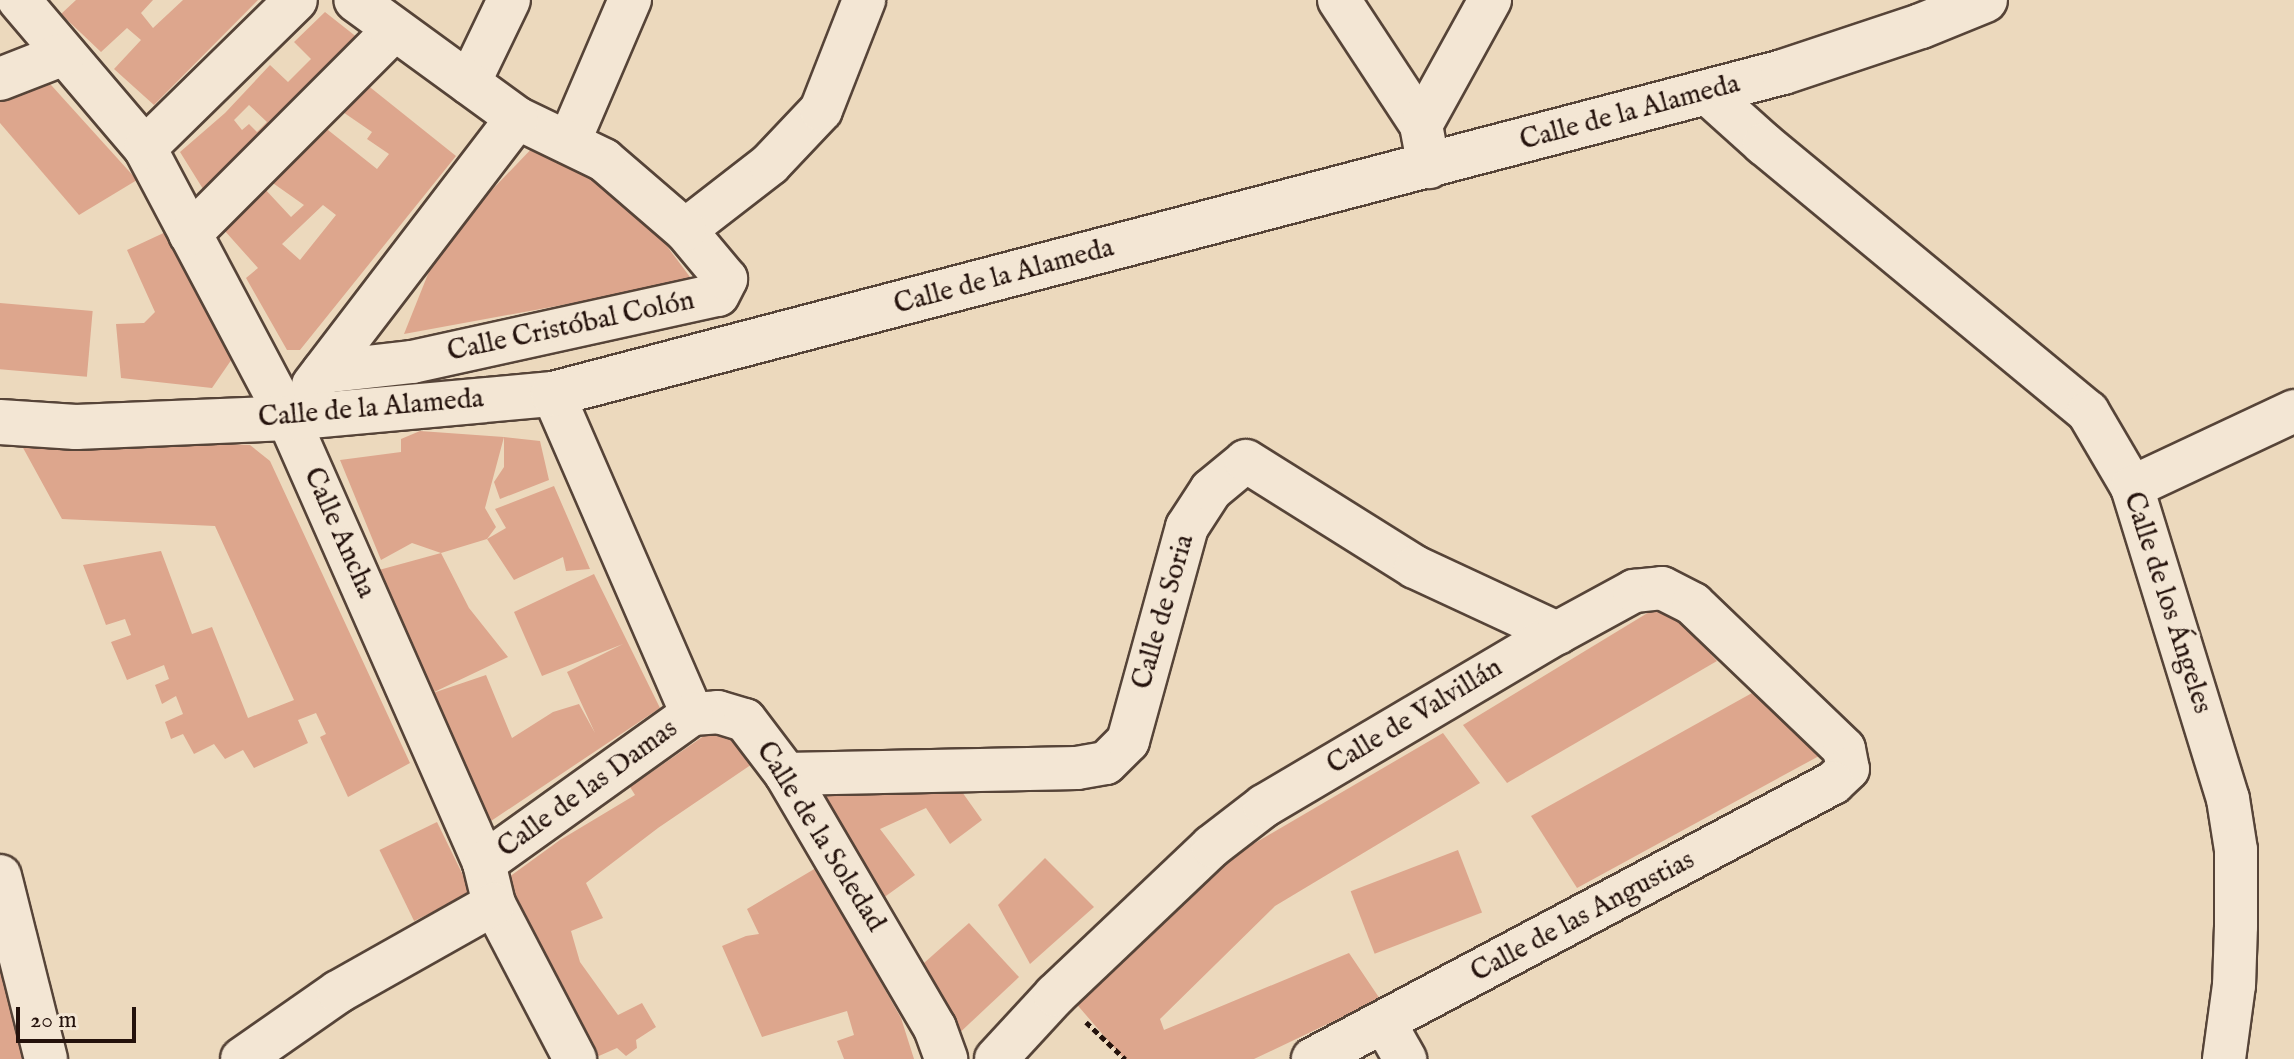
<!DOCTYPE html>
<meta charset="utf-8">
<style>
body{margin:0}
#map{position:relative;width:2294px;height:1059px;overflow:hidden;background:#ecd9bd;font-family:"IM FELL English",serif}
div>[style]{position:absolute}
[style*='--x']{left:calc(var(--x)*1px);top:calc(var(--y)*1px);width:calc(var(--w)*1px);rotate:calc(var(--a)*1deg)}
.building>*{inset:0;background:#dda68d;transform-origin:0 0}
.path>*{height:5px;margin-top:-2.5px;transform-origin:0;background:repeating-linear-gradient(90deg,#24120c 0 6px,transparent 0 10px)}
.roads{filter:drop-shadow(2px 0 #564438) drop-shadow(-2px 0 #564438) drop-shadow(0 2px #564438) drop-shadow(0 -2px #564438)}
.street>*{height:42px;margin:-21px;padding:0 21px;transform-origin:21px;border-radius:21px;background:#f3e6d4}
.secondary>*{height:44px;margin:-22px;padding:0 22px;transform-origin:22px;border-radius:22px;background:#f3e6d4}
span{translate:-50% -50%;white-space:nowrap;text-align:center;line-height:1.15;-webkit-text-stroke:6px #f3e6d4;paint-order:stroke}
.street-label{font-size:28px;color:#24120c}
.scale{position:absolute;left:16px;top:1007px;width:120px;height:36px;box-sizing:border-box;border:4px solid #24120c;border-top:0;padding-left:10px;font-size:24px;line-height:28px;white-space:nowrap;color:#24120c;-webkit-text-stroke:6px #f3e6d4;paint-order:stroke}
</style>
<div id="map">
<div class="building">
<i style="clip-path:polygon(76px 0,153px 0,141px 13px,153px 28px,183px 0,258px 0,154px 105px,114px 69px,141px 40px,127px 28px,101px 52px,61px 14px)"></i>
<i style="clip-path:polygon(evenodd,325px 12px,363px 42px,208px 197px,180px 152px,225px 113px,270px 65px,288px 82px,311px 59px,294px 42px,325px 12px,249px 105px,267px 122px,257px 132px,249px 124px,242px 130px,234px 120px,249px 105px)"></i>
<i style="clip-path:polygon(42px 75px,137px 180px,79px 215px,0 123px,0 92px)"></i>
<i style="clip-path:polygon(evenodd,366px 84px,456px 156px,300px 350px,287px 350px,246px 278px,258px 268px,224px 230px,263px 187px,291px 217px,304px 205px,270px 181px,323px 126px,377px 169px,389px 154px,367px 139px,372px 132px,340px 110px,366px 84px,323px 205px,336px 215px,300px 260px,282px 244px,323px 205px)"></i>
<i style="clip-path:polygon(537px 143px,637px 206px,693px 281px,404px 334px,440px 244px)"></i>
<i style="clip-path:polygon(170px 230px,234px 356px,212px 388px,121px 378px,116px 324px,144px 323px,155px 312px,127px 250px)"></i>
<i style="left:0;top:303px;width:93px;height:66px;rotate:5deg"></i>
<i style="clip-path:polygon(420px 431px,504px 437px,540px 441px,549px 480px,500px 499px,494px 482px,504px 467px,504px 437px,485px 508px,496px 527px,487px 539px,441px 553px,412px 543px,381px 560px,340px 460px,401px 452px,401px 439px)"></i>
<i style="clip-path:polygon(16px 435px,250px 445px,270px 461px,410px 763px,348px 797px,320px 737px,326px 734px,316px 713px,298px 720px,308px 743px,254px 768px,243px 750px,225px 759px,214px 744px,194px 754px,183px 734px,171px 739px,165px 722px,183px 714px,176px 696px,162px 704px,155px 685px,169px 679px,164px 665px,127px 680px,111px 642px,131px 635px,125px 619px,106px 625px,83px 565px,161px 551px,192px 634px,212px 627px,248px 718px,294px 700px,215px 526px,62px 519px)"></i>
<i style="clip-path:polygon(554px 486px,590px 569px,566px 571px,563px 557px,514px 580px,487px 539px,506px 528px,495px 509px)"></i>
<i style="clip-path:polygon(441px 553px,469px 608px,508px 657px,430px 694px,379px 570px)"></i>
<i style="clip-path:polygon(594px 574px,660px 708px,491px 821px,430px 694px,486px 675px,512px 738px,553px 712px,579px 704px,595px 733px,567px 672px,623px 644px,542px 676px,514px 612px)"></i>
<i style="clip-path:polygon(1664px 603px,1717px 661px,1507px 783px,1463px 725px)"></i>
<i style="clip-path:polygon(1752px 693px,1819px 756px,1577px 888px,1531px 816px)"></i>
<i style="clip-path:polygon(724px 722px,761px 758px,658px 828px,586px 883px,603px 918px,571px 931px,580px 962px,618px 1015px,642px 1003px,656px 1027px,636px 1040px,637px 1048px,626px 1056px,617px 1048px,592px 1059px,498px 885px,560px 840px,635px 795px,630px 787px)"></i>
<i style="clip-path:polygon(1443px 733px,1480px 783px,1275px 906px,1160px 1019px,1164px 1030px,1349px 953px,1380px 999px,1254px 1059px,1124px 1059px,1073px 1000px,1243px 850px)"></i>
<i style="clip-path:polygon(950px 775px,982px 820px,950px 844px,926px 808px,880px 829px,915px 875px,879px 901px,824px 800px,830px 784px)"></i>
<i style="left:437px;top:822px;width:79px;height:64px;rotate:64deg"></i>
<i style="left:1458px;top:850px;width:67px;height:115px;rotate:69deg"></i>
<i style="clip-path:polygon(1045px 858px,1094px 907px,1030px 964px,998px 905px)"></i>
<i style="clip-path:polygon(816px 868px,901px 1018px,914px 1059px,844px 1059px,837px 1041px,854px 1035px,847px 1011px,762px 1037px,722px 946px,746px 936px,759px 934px,747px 909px)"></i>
<i style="clip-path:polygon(969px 923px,1019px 977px,953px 1039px,915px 971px)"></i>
<i style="clip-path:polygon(0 952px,29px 1059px,0 1059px)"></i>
</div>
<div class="path">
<i style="--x:1086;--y:1022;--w:54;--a:43.5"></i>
</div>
<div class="roads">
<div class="street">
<i style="--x:19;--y:0;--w:194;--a:49.6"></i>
<i style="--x:145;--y:148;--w:306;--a:62.1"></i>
<i style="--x:288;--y:418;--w:486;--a:66.2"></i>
<i style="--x:484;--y:863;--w:42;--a:76.3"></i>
<i style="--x:494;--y:904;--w:175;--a:62.4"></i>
<i style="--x:1339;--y:0;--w:149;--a:56.7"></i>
<i style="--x:1421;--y:125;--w:43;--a:79.2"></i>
<i style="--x:0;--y:79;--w:69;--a:-21.3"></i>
<i style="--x:469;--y:83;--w:92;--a:-64.3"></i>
<i style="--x:1706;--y:92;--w:78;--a:41.9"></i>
<i style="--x:1764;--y:144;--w:420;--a:39.6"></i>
<i style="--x:2088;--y:412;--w:87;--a:59.6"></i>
<i style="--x:2132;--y:487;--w:326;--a:72.9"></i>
<i style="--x:2228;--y:799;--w:52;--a:81.1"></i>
<i style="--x:2236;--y:850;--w:76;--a:90"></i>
<i style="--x:2236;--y:926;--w:59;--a:91.9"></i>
<i style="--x:2234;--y:985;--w:75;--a:97.7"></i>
<i style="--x:1421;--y:125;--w:143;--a:-61.1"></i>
<i style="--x:569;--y:142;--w:155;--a:-66.8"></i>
<i style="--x:145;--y:148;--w:211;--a:-44.4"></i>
<i style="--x:685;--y:230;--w:108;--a:-37.8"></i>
<i style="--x:770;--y:164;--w:74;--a:-46.6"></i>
<i style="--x:821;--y:110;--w:118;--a:-68.6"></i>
<i style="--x:190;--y:234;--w:288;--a:-45"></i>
<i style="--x:323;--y:372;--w:90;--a:-6.4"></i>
<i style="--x:412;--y:362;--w:313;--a:-12.4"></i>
<i style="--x:718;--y:295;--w:18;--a:-63"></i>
<i style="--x:726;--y:279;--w:64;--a:-129.9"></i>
<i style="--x:685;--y:230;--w:107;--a:-139.2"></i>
<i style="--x:604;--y:160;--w:97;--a:-154.2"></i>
<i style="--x:517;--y:118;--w:200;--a:-143.9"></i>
<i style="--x:313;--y:385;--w:336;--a:-52.6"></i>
<i style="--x:553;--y:394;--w:349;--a:66.5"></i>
<i style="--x:692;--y:714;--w:26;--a:-4"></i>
<i style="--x:718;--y:712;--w:28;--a:17"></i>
<i style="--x:745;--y:720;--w:68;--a:52.8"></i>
<i style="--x:786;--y:774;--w:294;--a:59.6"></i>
<i style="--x:935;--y:1028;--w:33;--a:70"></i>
<i style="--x:2132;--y:487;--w:179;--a:-25.1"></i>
<i style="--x:786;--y:774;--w:291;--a:-1.2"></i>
<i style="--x:1077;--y:768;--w:29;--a:-10"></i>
<i style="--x:1106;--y:763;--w:31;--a:-45"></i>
<i style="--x:1128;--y:741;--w:222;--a:-74.6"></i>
<i style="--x:1187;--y:527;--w:44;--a:-57"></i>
<i style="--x:1211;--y:490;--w:45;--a:-39.6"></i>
<i style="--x:1246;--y:461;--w:199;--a:32.1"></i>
<i style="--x:1415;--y:567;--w:157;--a:24.9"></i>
<i style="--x:484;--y:863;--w:256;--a:-35.6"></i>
<i style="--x:0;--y:876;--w:189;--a:75.9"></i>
<i style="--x:1384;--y:1022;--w:43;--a:60.4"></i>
<i style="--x:242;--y:1059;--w:117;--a:-34.9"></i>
<i style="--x:338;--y:992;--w:179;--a:-29.4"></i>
<i style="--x:996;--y:1059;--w:87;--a:-47.3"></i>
<i style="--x:1055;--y:995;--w:216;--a:-43.5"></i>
<i style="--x:1212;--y:846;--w:66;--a:-37.6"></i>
<i style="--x:1264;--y:806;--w:340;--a:-30.6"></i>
<i style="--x:1557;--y:633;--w:88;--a:-28.6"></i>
<i style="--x:1634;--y:591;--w:28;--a:-6"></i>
<i style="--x:1662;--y:588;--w:35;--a:27"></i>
<i style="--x:1693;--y:604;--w:209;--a:43.8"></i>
<i style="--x:1844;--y:749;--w:20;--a:79"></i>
<i style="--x:1848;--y:769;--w:21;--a:137"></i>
<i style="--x:1833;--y:783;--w:589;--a:152.04"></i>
</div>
<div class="secondary">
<i style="--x:0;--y:422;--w:76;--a:3.8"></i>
<i style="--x:76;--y:427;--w:212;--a:-2.4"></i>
<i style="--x:288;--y:418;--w:266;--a:-5.2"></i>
<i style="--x:553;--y:394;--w:1271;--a:-14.67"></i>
<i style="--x:1783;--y:72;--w:145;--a:-18.4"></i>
<i style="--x:1921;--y:26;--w:69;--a:-22.1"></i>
</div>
</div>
<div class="street-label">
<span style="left:1630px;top:113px;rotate:-15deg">Calle de la Alameda</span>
<span style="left:1004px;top:277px;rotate:-15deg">Calle de la Alameda</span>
<span style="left:571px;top:327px;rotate:-12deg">Calle Cristóbal Colón</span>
<span style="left:371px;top:409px;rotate:-5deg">Calle de la Alameda</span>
<span style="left:339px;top:533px;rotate:66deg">Calle Ancha</span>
<span style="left:2167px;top:603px;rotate:72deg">Calle de los Ángeles</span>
<span style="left:1164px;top:612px;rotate:-74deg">Calle de Soria</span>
<span style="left:1415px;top:717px;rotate:-31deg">Calle de Valvillán</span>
<span style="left:588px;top:789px;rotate:-36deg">Calle de las Damas</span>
<span style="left:820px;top:837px;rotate:58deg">Calle de la Soledad</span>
<span style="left:1583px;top:917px;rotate:-28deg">Calle de las Angustias</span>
</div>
<div class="scale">20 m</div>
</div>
